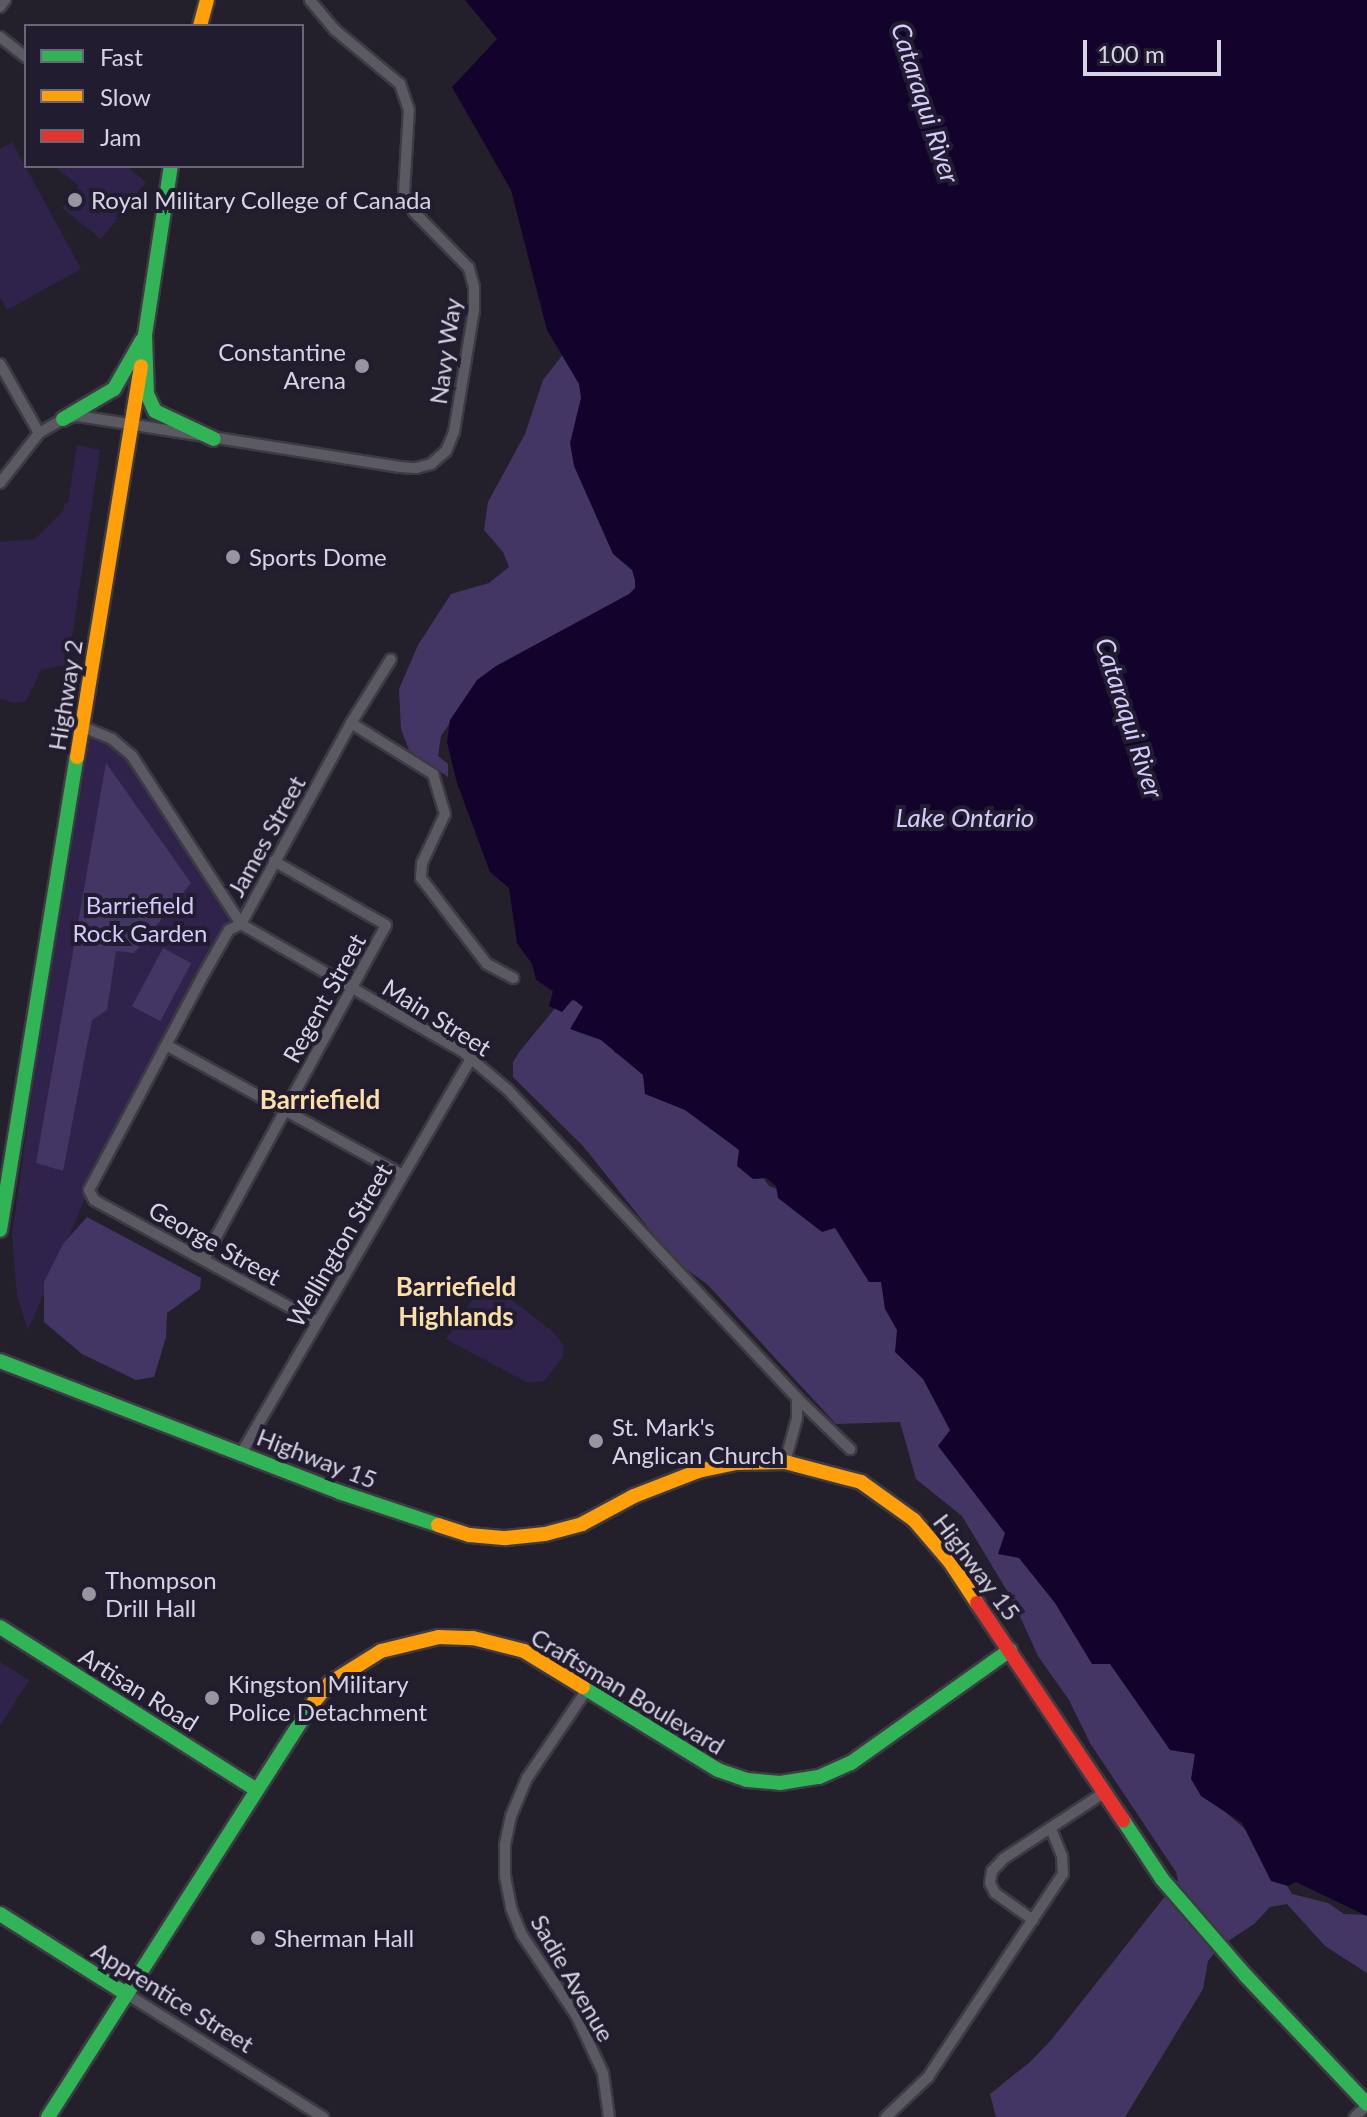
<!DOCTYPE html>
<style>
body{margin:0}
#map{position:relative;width:1367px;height:2117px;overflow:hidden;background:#23202b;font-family:Lato,sans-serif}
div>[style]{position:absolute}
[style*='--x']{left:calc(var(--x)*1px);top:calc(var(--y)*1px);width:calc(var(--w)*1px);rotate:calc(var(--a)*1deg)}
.green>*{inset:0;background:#2f234b}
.forest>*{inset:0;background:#433665;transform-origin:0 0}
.water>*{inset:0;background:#13032c}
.roads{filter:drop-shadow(2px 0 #3d3a44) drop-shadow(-2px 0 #3d3a44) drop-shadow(0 2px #3d3a44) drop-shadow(0 -2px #3d3a44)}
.street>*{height:10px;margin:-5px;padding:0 5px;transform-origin:5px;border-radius:5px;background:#5b5962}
.fast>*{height:14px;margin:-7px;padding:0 7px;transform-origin:7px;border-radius:7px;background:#30b455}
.slow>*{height:14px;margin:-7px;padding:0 7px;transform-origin:7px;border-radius:7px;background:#ff9f0a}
.jam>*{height:14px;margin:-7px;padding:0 7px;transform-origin:7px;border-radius:7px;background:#e5322d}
.dots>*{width:22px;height:22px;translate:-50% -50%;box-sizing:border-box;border:4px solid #211c2f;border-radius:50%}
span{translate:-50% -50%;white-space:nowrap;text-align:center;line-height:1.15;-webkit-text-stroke:8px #211c2f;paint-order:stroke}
.poi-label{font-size:24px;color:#d7d4e1}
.left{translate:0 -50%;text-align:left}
.right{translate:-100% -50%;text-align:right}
.street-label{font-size:24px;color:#d7d4e1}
.park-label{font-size:24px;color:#d5c9fc}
.water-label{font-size:26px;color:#d6cbfd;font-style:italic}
.neighbourhood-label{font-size:26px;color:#fbdfa5;font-weight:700}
.legend{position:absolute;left:24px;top:24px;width:280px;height:144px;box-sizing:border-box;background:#211c2f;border:2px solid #6a6676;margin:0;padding:10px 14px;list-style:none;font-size:24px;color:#d7d4e1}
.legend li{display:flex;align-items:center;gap:16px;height:40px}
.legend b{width:40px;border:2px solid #6a6676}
.scale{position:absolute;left:1083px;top:40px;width:138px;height:36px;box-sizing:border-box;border:4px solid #d7d4e1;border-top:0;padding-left:10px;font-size:24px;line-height:28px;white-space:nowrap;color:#d7d4e1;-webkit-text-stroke:6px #211c2f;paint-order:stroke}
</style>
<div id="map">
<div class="green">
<i style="clip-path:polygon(12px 142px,81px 269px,7px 310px,0 297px,0 149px)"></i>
<i style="clip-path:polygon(54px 166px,126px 166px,146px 182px,101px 239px,62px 208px,79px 186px)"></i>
<i style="clip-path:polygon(77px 445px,100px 450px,68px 664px,41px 670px,26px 701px,13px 703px,0 698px,0 542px,35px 539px,63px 511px,65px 503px,68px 503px)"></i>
<i style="clip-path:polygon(83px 727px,122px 745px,241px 924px,229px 930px,91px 1185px,28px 1330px,17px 1296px,12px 1235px)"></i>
<i style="clip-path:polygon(486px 1280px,552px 1331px,564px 1345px,563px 1357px,544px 1381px,528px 1383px,446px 1339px)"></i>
<i style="clip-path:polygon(0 1662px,29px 1680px,0 1726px)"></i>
</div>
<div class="forest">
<i style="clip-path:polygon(568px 348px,644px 569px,643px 598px,467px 698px,441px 736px,438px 756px,448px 764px,448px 777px,409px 750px,401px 729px,399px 689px,418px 645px,451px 594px,489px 583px,509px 567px,503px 552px,484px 530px,488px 502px,525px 434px,543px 380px)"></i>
<i style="clip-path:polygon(106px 763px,191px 883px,134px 953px,116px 951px,107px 1010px,92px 1020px,63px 1171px,36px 1163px)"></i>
<i style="left:163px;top:948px;width:32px;height:66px;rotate:28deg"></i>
<i style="clip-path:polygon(600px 1000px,614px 1052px,661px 1075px,681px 1108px,730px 1128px,769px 1186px,794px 1195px,858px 1230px,1171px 1730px,1203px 1764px,1215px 1803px,1261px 1843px,1292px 1894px,1328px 1903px,1344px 1914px,1367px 1915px,1367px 1973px,1325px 1946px,1287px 1904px,1270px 1907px,1254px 1924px,1219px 1947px,1208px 1961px,1203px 1989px,1125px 2117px,996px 2117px,990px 2094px,1030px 2062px,1052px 2039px,1178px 1880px,1176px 1872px,1090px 1743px,1069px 1700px,1038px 1656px,1012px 1599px,962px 1516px,916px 1479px,900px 1422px,836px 1424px,708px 1285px,674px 1260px,583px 1146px,513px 1077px,513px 1062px,520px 1051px,561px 1001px)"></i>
<i style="clip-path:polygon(87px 1217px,201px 1278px,200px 1289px,167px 1313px,166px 1337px,154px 1377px,136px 1380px,82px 1354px,44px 1322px,44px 1282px,63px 1244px)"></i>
</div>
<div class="water">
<i style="clip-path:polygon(465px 0,1367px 0,1367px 1916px,1296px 1882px,1288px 1886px,1271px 1881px,1242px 1823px,1201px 1796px,1191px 1779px,1195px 1754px,1170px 1750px,1110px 1664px,1092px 1664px,1055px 1603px,1019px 1558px,998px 1554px,1005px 1533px,938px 1446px,950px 1430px,923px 1379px,895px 1352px,897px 1330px,885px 1309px,881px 1282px,869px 1282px,835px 1228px,822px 1232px,778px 1198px,776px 1186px,766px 1178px,753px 1179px,737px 1166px,739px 1150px,685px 1110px,645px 1094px,643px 1075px,601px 1040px,570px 1029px,583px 1007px,573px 999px,562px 1012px,549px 1006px,553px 991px,536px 980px,532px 964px,517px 943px,509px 888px,490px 872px,457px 783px,447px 742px,450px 720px,477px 680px,496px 666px,629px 594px,635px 588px,635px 580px,632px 570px,613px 554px,574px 466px,570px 443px,581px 398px,579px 384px,547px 330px,511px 190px,452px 87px,497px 39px)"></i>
</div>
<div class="roads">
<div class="street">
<i style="--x:0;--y:7;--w:9;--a:-54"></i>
<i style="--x:0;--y:37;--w:33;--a:38"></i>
<i style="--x:0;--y:364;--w:79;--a:60.5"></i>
<i style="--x:0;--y:483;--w:63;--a:-52"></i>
<i style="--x:39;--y:433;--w:28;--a:-30"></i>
<i style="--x:63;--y:419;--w:15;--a:-11"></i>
<i style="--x:78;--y:416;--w:326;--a:9"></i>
<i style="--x:400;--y:467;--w:16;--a:4"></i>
<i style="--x:416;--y:468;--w:16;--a:-15"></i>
<i style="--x:431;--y:464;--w:20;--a:-41"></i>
<i style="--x:446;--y:451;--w:21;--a:-67"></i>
<i style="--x:454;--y:432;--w:124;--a:-80.7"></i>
<i style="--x:474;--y:310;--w:23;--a:-90"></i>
<i style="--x:474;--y:287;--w:20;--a:-105"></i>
<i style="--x:469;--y:268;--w:78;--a:-134.5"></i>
<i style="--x:414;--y:212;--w:21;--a:-118"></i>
<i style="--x:404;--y:193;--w:83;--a:-86.6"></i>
<i style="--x:409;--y:110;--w:28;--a:-109"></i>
<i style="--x:400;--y:84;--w:85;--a:-140.3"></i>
<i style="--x:335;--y:30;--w:39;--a:-130"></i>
<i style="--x:351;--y:723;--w:97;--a:31.9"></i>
<i style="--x:433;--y:774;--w:42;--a:73.3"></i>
<i style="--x:445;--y:814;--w:54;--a:115.1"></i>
<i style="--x:422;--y:863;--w:15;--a:94"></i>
<i style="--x:421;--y:878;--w:108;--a:52.5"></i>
<i style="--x:487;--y:964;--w:30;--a:28"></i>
<i style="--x:83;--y:727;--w:31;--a:22"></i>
<i style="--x:112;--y:739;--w:26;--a:40"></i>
<i style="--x:132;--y:756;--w:200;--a:57"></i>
<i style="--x:241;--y:924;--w:255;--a:29.9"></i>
<i style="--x:462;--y:1051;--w:60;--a:40.3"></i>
<i style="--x:508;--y:1090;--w:422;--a:46.8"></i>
<i style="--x:797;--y:1398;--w:74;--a:43.9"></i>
<i style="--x:168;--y:1046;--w:268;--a:28.8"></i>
<i style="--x:204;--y:1259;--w:380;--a:-61.4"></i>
<i style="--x:386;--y:925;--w:129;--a:-150.3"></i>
<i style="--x:317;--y:1322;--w:254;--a:-151.3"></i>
<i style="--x:94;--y:1200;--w:11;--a:-117"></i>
<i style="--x:89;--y:1190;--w:247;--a:-62"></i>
<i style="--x:205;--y:972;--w:48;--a:-60.3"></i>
<i style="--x:229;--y:930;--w:13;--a:-27"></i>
<i style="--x:241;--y:924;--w:229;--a:-61.3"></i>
<i style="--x:351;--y:723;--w:75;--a:-58"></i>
<i style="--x:242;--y:1452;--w:455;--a:-59.8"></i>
<i style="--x:785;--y:1462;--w:46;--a:-74.7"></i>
<i style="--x:797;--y:1418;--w:20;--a:-90"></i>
<i style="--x:588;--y:1688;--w:109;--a:124.1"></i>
<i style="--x:527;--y:1778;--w:41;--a:112.8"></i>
<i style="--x:511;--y:1816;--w:30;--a:102"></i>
<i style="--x:505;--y:1845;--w:31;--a:90"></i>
<i style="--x:505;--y:1876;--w:33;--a:79"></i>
<i style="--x:511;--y:1908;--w:29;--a:68"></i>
<i style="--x:522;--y:1935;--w:97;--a:56"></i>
<i style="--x:576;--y:2015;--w:64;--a:65"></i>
<i style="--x:603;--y:2073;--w:44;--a:82.2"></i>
<i style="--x:1033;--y:1920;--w:47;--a:-144.6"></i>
<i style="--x:995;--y:1893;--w:11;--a:-117"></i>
<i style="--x:990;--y:1883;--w:12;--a:-81"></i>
<i style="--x:992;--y:1871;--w:16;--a:-47"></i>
<i style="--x:1003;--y:1859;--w:122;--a:-33.3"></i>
<i style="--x:125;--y:1993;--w:234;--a:32.1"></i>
<i style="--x:886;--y:2117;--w:58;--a:-43.6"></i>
<i style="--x:928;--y:2077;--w:244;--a:-56.4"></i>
<i style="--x:1063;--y:1874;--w:18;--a:-93"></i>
<i style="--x:1062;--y:1856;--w:29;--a:-112"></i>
<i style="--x:1355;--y:2117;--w:17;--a:-45"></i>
</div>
<div class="fast">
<i style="--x:145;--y:335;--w:171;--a:-81.3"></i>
<i style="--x:145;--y:335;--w:59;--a:88.1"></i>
<i style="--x:147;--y:394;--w:19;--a:65"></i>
<i style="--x:155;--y:411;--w:65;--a:25.4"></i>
<i style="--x:63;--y:419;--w:59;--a:-30.5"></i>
<i style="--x:114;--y:389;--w:56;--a:-60.3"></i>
<i style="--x:0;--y:1230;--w:479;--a:-80.8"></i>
<i style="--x:0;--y:1361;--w:363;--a:21.1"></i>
<i style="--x:339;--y:1492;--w:104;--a:18.4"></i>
<i style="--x:0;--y:1627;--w:302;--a:32.4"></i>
<i style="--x:583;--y:1687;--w:158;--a:31.6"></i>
<i style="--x:718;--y:1770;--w:31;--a:19"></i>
<i style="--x:747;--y:1780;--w:33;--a:5"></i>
<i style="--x:780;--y:1783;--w:39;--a:-9"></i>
<i style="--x:819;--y:1777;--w:35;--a:-24"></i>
<i style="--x:851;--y:1763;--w:195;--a:-35.4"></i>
<i style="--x:1123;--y:1820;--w:71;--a:56.5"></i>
<i style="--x:1162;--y:1879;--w:128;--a:49.1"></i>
<i style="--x:1246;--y:1976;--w:176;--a:46.6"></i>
<i style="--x:0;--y:1914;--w:148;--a:32.3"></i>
<i style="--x:48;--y:2117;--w:492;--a:-57.4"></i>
</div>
<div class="slow">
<i style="--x:200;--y:26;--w:27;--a:-75"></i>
<i style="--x:77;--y:757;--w:396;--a:-80.7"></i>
<i style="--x:438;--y:1525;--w:33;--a:18"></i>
<i style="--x:469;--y:1535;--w:37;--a:5"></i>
<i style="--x:506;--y:1538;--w:39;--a:-6"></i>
<i style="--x:545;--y:1534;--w:38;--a:-15"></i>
<i style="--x:582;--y:1524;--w:59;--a:-28.3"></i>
<i style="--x:634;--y:1496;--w:69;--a:-21.3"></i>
<i style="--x:698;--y:1471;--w:38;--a:-12"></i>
<i style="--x:735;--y:1463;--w:50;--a:-1.1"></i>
<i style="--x:785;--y:1462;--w:79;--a:14.7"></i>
<i style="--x:861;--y:1482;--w:65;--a:35.6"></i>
<i style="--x:914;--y:1520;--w:55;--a:49.4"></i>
<i style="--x:950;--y:1562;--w:49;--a:56.6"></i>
<i style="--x:313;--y:1703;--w:26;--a:-50"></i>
<i style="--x:330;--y:1683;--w:60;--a:-32.1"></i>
<i style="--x:381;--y:1651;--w:60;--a:-13.6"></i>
<i style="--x:439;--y:1637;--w:34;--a:2"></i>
<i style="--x:473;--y:1638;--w:53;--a:14.3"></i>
<i style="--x:524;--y:1651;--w:69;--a:31.4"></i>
</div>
<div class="jam">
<i style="--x:977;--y:1603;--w:262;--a:56.1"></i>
</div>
</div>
<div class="dots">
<i style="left:75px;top:200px;background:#9895a1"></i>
<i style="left:362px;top:366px;background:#9895a1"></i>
<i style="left:233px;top:557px;background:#9895a1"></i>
<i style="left:596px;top:1441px;background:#9895a1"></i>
<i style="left:89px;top:1594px;background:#9895a1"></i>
<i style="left:212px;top:1698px;background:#9895a1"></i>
<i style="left:258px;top:1938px;background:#9895a1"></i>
</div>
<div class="poi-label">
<span class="left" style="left:91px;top:200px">Royal Military College of Canada</span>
<span class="right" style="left:346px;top:366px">Constantine<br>Arena</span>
<span class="left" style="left:249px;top:557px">Sports Dome</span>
<span class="left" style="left:612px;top:1441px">St. Mark's<br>Anglican Church</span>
<span class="left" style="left:105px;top:1594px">Thompson<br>Drill Hall</span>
<span class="left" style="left:228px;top:1698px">Kingston Military<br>Police Detachment</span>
<span class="left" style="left:274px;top:1938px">Sherman Hall</span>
</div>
<div class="street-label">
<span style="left:445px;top:351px;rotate:-82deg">Navy Way</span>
<span style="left:65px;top:695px;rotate:-81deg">Highway 2</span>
<span style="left:266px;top:836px;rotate:-61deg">James Street</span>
<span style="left:324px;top:998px;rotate:-61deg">Regent Street</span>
<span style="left:437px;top:1017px;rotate:32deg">Main Street</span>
<span style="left:215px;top:1243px;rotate:29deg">George Street</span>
<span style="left:339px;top:1245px;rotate:-60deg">Wellington Street</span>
<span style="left:317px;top:1458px;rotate:21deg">Highway 15</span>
<span style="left:977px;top:1567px;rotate:53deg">Highway 15</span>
<span style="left:139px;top:1689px;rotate:32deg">Artisan Road</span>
<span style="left:628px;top:1691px;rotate:31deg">Craftsman Boulevard</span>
<span style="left:573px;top:1978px;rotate:60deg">Sadie Avenue</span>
<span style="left:173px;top:1997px;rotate:32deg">Apprentice Street</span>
</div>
<div class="park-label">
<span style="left:140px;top:919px">Barriefield<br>Rock Garden</span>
</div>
<div class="water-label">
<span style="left:925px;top:103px;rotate:72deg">Cataraqui River</span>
<span style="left:1129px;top:718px;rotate:72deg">Cataraqui River</span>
<span style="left:965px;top:818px">Lake Ontario</span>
</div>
<div class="neighbourhood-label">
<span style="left:320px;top:1100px">Barriefield</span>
<span style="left:456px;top:1302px">Barriefield<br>Highlands</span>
</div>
<ul class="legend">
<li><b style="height:10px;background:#30b455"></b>Fast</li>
<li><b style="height:10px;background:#ff9f0a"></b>Slow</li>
<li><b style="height:10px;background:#e5322d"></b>Jam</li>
</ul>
<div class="scale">100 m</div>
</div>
